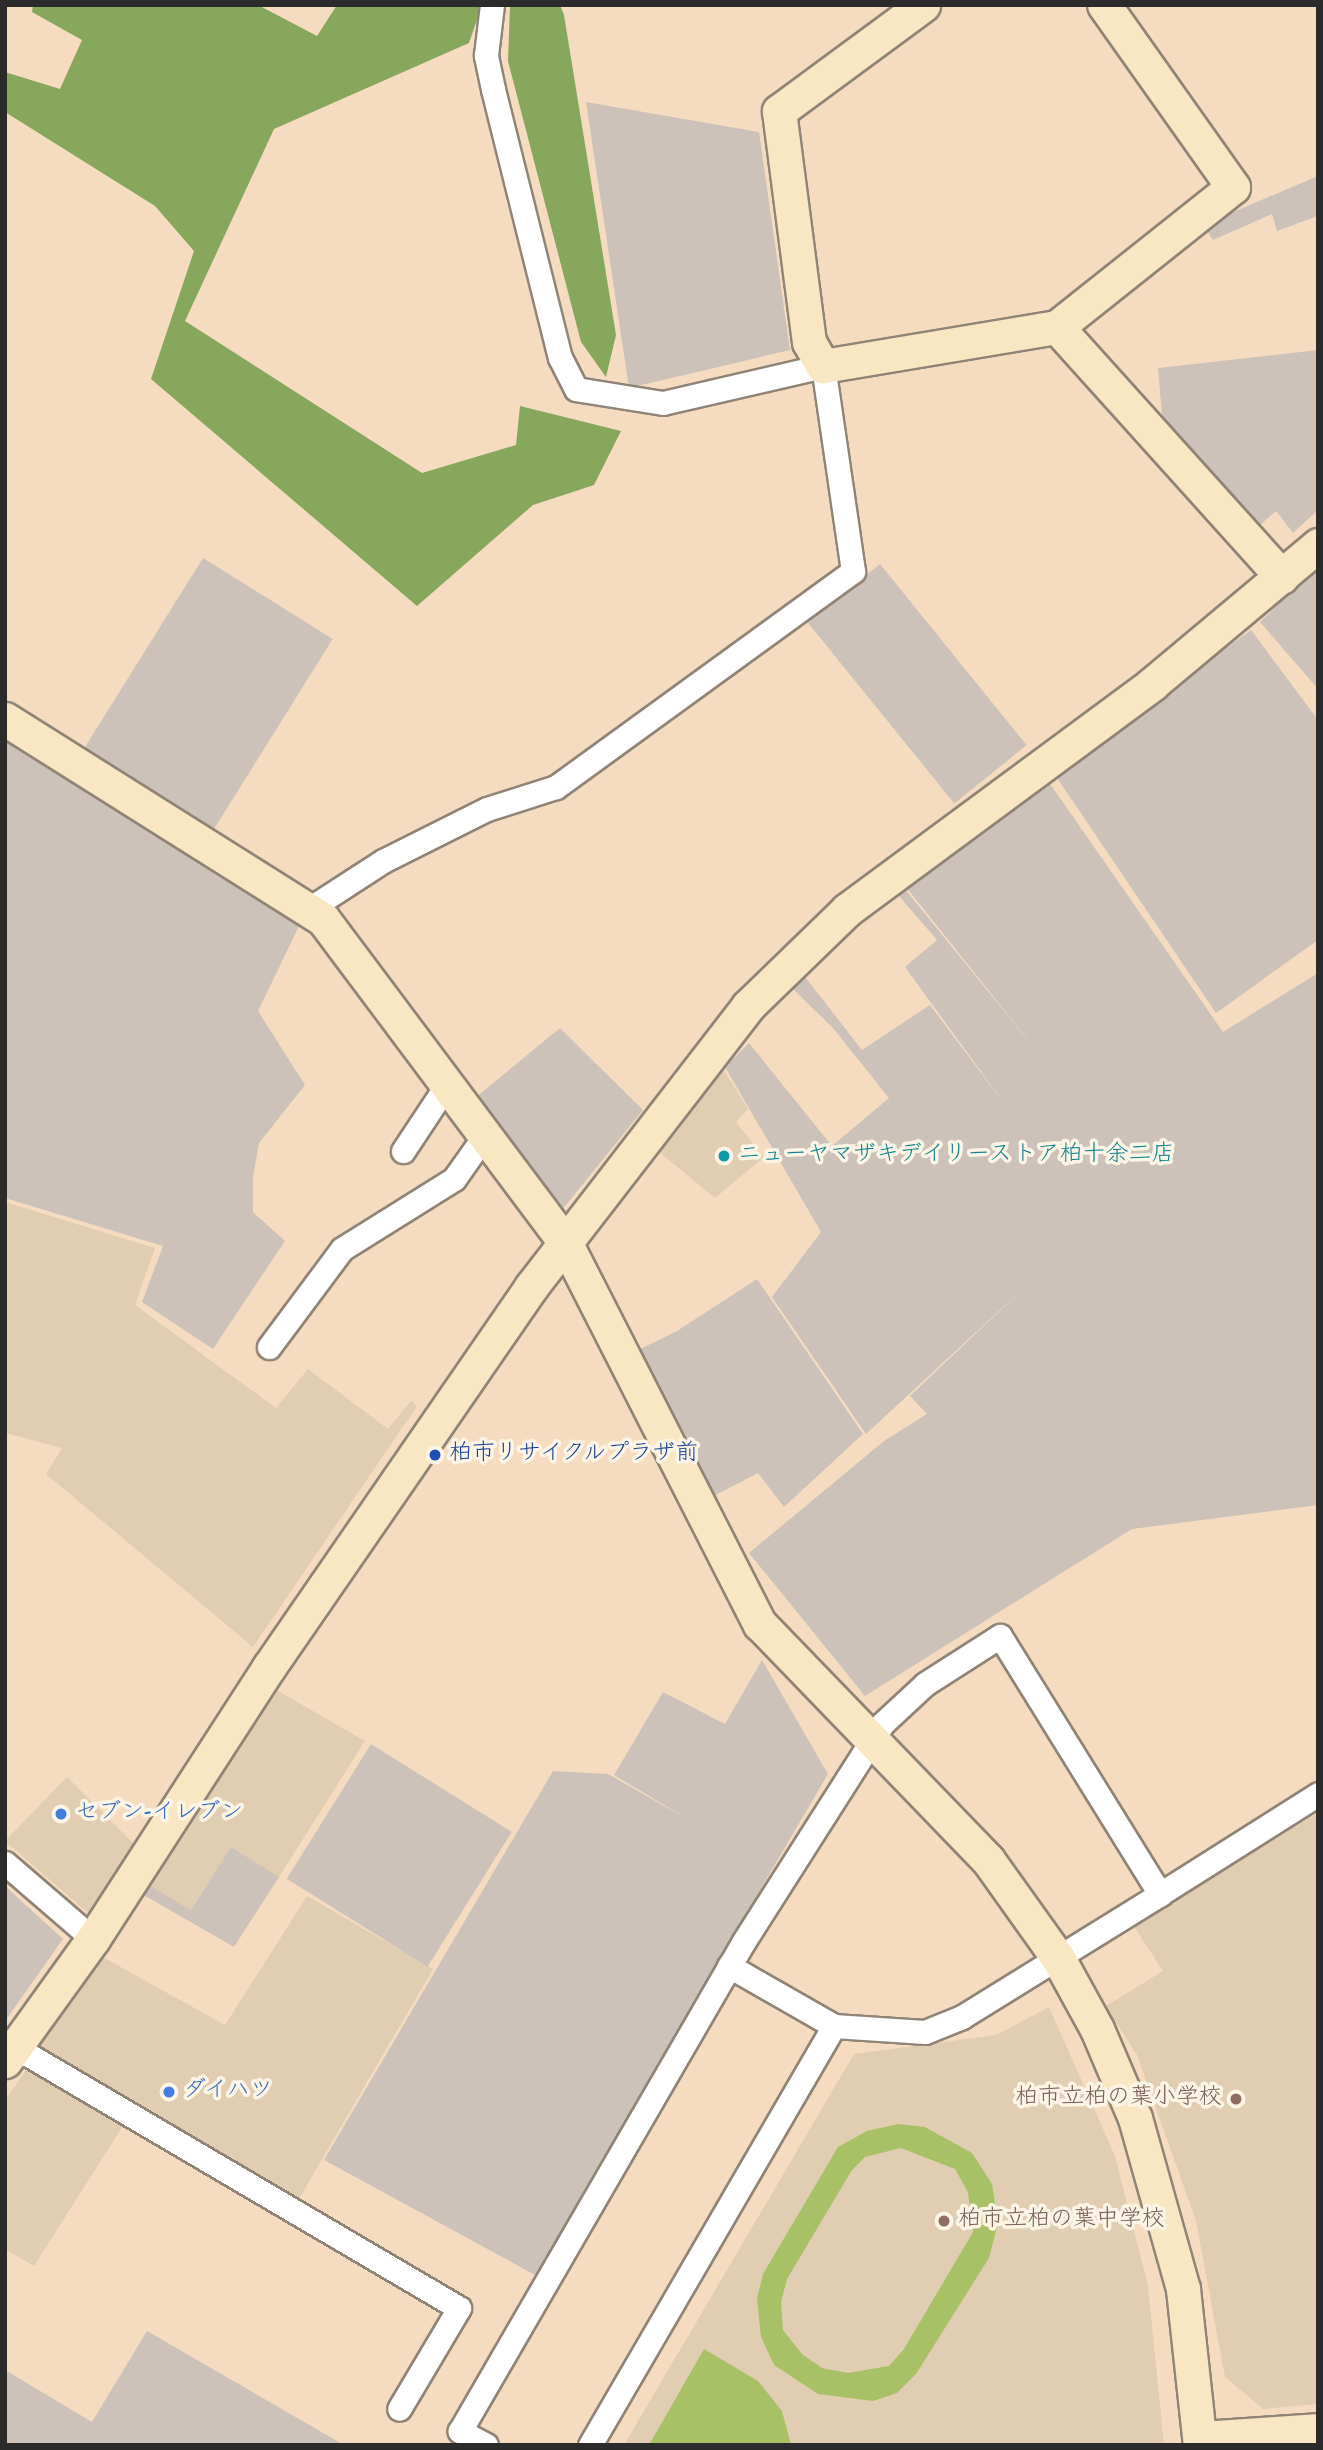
<!DOCTYPE html>
<meta charset="utf-8">
<style>
body{margin:0}
#map{position:relative;width:1323px;height:2450px;overflow:hidden;background:#f5dcc0;font-family:"Gochi Hand","Klee One",sans-serif}
div>[style]{position:absolute}
[style*='--x']{left:calc(var(--x)*1px);top:calc(var(--y)*1px);width:calc(var(--w)*1px);rotate:calc(var(--a)*1deg)}
.built>*{inset:0;background:#e1cdb2}
.industrial>*{inset:0;background:#ccc2b9;transform-origin:0 0}
.green>*{inset:0;background:#a8c167}
.forest>*{inset:0;background:#86a75c}
.roads{filter:drop-shadow(2px 0 #908476) drop-shadow(-2px 0 #908476) drop-shadow(0 2px #908476) drop-shadow(0 -2px #908476)}
.street>*{height:23px;margin:-11.5px;padding:0 11.5px;transform-origin:11.5px;border-radius:11.5px;background:#fff}
.secondary>*{height:33px;margin:-16.5px;padding:0 16.5px;transform-origin:16.5px;border-radius:16.5px;background:#f9e7c3}
.dots>*{width:19px;height:19px;translate:-50% -50%;box-sizing:border-box;border:4px solid #fcf5e5;border-radius:50%}
span{translate:-50% -50%;white-space:nowrap;text-align:center;line-height:1.15;-webkit-text-stroke:7px #fcf5e5;paint-order:stroke}
.culture-label{font-size:23px;color:#0d838f}
.left{translate:0 -50%;text-align:left}
.transit-label{font-size:23px;color:#164399}
.shop-label{font-size:23px;color:#366cbe}
.education-label{font-size:23px;color:#785e54}
.right{translate:-100% -50%;text-align:right}
.frame{position:absolute;inset:0;border:7px solid #2b2b2b;pointer-events:none}
</style>
<div id="map">
<div class="built">
<i style="clip-path:polygon(723px 1069px,748px 1109px,736px 1122px,764px 1157px,715px 1198px,658px 1151px)"></i>
<i style="clip-path:polygon(5px 1202px,155px 1248px,135px 1305px,276px 1408px,308px 1369px,388px 1429px,411px 1401px,417px 1406px,253px 1647px,46px 1474px,62px 1448px,5px 1433px)"></i>
<i style="clip-path:polygon(266px 1684px,365px 1741px,279px 1877px,231px 1848px,191px 1910px,142px 1881px)"></i>
<i style="clip-path:polygon(67px 1777px,134px 1844px,88px 1913px,5px 1841px)"></i>
<i style="clip-path:polygon(1318px 1813px,1318px 2404px,1263px 2409px,1225px 2377px,1196px 2221px,1137px 2055px,1106px 2006px,1163px 1971px,1133px 1925px)"></i>
<i style="clip-path:polygon(307px 1896px,433px 1969px,297px 2202px,31px 2049px,99px 1955px,225px 2025px)"></i>
<i style="clip-path:polygon(1049px 2007px,1115px 2156px,1148px 2286px,1164px 2445px,624px 2445px,854px 2054px,996px 2035px)"></i>
<i style="clip-path:polygon(29px 2065px,126px 2121px,34px 2266px,5px 2249px,5px 2101px)"></i>
</div>
<div class="industrial">
<i style="clip-path:polygon(586px 102px,759px 132px,790px 350px,629px 388px)"></i>
<i style="clip-path:polygon(1318px 176px,1318px 216px,1277px 231px,1272px 214px,1213px 240px,1203px 225px)"></i>
<i style="clip-path:polygon(1318px 350px,1318px 510px,1293px 533px,1276px 511px,1259px 526px,1162px 416px,1158px 368px)"></i>
<i style="left:203px;top:558px;width:153px;height:231px;rotate:32deg"></i>
<i style="left:880px;top:564px;width:233px;height:93px;rotate:51deg"></i>
<i style="clip-path:polygon(1318px 566px,1318px 689px,1260px 622px)"></i>
<i style="clip-path:polygon(1251px 630px,1318px 720px,1318px 940px,1216px 1013px,1053px 772px)"></i>
<i style="clip-path:polygon(5px 734px,301px 922px,258px 1011px,305px 1085px,259px 1143px,253px 1177px,253px 1212px,285px 1241px,213px 1349px,142px 1302px,163px 1246px,5px 1198px)"></i>
<i style="clip-path:polygon(1046px 778px,1223px 1032px,1318px 973px,1318px 1505px,1132px 1529px,865px 1696px,749px 1553px,884px 1441px,927px 1414px,910px 1396px,1027px 1285px,866px 1434px,772px 1297px,821px 1232px,725px 1067px,749px 1043px,832px 1146px,889px 1098px,833px 1028px,790px 986px,802px 973px,862px 1050px,930px 1005px,1009px 1110px,905px 967px,937px 940px,892px 888px,900px 883px,1048px 1065px,906px 887px)"></i>
<i style="clip-path:polygon(560px 1028px,643px 1110px,557px 1216px,469px 1103px)"></i>
<i style="clip-path:polygon(757px 1279px,863px 1434px,784px 1507px,758px 1473px,710px 1498px,630px 1354px,677px 1331px)"></i>
<i style="clip-path:polygon(762px 1660px,828px 1774px,535px 2275px,324px 2160px,553px 1771px,608px 1774px,689px 1820px,614px 1775px,663px 1692px,725px 1724px)"></i>
<i style="left:371px;top:1744px;width:166px;height:159px;rotate:32deg"></i>
<i style="clip-path:polygon(231px 1847px,279px 1877px,234px 1947px,135px 1890px,142px 1881px,191px 1910px)"></i>
<i style="clip-path:polygon(5px 1886px,63px 1939px,5px 2021px)"></i>
<i style="clip-path:polygon(147px 2331px,344px 2445px,5px 2445px,5px 2370px,92px 2422px)"></i>
</div>
<div class="green">
<i style="clip-path:polygon(evenodd,898px 2124px,925px 2127px,972px 2153px,992px 2184px,998px 2223px,989px 2258px,916px 2374px,897px 2393px,873px 2401px,818px 2394px,774px 2365px,761px 2337px,757px 2298px,763px 2274px,838px 2147px,867px 2131px,898px 2124px,901px 2148px,955px 2169px,968px 2192px,973px 2232px,904px 2349px,889px 2366px,848px 2373px,822px 2368px,802px 2354px,783px 2330px,781px 2302px,787px 2279px,852px 2170px,865px 2157px,901px 2148px)"></i>
<i style="clip-path:polygon(704px 2349px,758px 2381px,782px 2411px,791px 2445px,649px 2445px)"></i>
</div>
<div class="forest">
<i style="clip-path:polygon(33px 5px,258px 5px,317px 36px,337px 5px,482px 5px,469px 43px,274px 129px,185px 321px,422px 473px,516px 445px,520px 406px,621px 431px,594px 485px,533px 505px,417px 606px,151px 379px,194px 251px,155px 206px,5px 112px,5px 72px,60px 89px,82px 40px,32px 12px)"></i>
<i style="clip-path:polygon(510px 5px,560px 5px,564px 15px,616px 335px,606px 377px,581px 342px,508px 61px)"></i>
</div>
<div class="roads">
<div class="street">
<i style="--x:309;--y:909;--w:88;--a:-33"></i>
<i style="--x:383;--y:861;--w:116;--a:-26.6"></i>
<i style="--x:487;--y:809;--w:72;--a:-17.7"></i>
<i style="--x:556;--y:787;--w:367;--a:-36"></i>
<i style="--x:853;--y:571;--w:207;--a:-98.3"></i>
<i style="--x:823;--y:366;--w:164;--a:167"></i>
<i style="--x:663;--y:403;--w:88;--a:-170.9"></i>
<i style="--x:576;--y:389;--w:35;--a:-117"></i>
<i style="--x:560;--y:358;--w:277;--a:-104"></i>
<i style="--x:493;--y:89;--w:35;--a:-102"></i>
<i style="--x:486;--y:55;--w:50;--a:-83.2"></i>
<i style="--x:403;--y:1151;--w:78;--a:-56.5"></i>
<i style="--x:269;--y:1347;--w:122;--a:-53.3"></i>
<i style="--x:342;--y:1249;--w:132;--a:-32"></i>
<i style="--x:454;--y:1179;--w:54;--a:-54.8"></i>
<i style="--x:5;--y:1863;--w:116;--a:40.8"></i>
<i style="--x:729;--y:1966;--w:121;--a:29.7"></i>
<i style="--x:15;--y:2047;--w:515;--a:30.45"></i>
<i style="--x:459;--y:2308;--w:117;--a:120.7"></i>
<i style="--x:486;--y:2445;--w:30;--a:-152"></i>
<i style="--x:460;--y:2431;--w:566;--a:-59.9"></i>
<i style="--x:744;--y:1941;--w:257;--a:-57.5"></i>
<i style="--x:882;--y:1724;--w:59;--a:-42.9"></i>
<i style="--x:925;--y:1684;--w:89;--a:-32.6"></i>
<i style="--x:1000;--y:1636;--w:304;--a:58.2"></i>
<i style="--x:1160;--y:1894;--w:187;--a:-32.3"></i>
<i style="--x:590;--y:2445;--w:485;--a:-59.8"></i>
<i style="--x:834;--y:2026;--w:91;--a:3.8"></i>
<i style="--x:925;--y:2032;--w:40;--a:-22"></i>
<i style="--x:962;--y:2017;--w:233;--a:-31.8"></i>
</div>
<div class="secondary">
<i style="--x:923;--y:5;--w:179;--a:143.6"></i>
<i style="--x:779;--y:111;--w:233;--a:82.6"></i>
<i style="--x:809;--y:342;--w:28;--a:60"></i>
<i style="--x:823;--y:366;--w:237;--a:-9.5"></i>
<i style="--x:1057;--y:327;--w:225;--a:-38.5"></i>
<i style="--x:1233;--y:187;--w:223;--a:-125.3"></i>
<i style="--x:1057;--y:327;--w:336;--a:48"></i>
<i style="--x:5;--y:719;--w:376;--a:32.2"></i>
<i style="--x:323;--y:919;--w:404;--a:53.2"></i>
<i style="--x:565;--y:1242;--w:429;--a:63"></i>
<i style="--x:760;--y:1624;--w:328;--a:46"></i>
<i style="--x:988;--y:1860;--w:120;--a:54.5"></i>
<i style="--x:1058;--y:1958;--w:81;--a:61.2"></i>
<i style="--x:1097;--y:2029;--w:97;--a:66.9"></i>
<i style="--x:1135;--y:2118;--w:178;--a:74.3"></i>
<i style="--x:1183;--y:2289;--w:157;--a:83.8"></i>
<i style="--x:5;--y:2061;--w:150;--a:-54.2"></i>
<i style="--x:93;--y:1939;--w:324;--a:-57.1"></i>
<i style="--x:269;--y:1667;--w:462;--a:-55.4"></i>
<i style="--x:531;--y:1287;--w:355;--a:-52.3"></i>
<i style="--x:748;--y:1006;--w:138;--a:-44.1"></i>
<i style="--x:847;--y:910;--w:380;--a:-36.5"></i>
<i style="--x:1152;--y:684;--w:217;--a:-39.9"></i>
<i style="--x:1200;--y:2438;--w:118;--a:-3.9"></i>
</div>
</div>
<div class="dots">
<i style="left:724px;top:1156px;background:#0f9aa8"></i>
<i style="left:435px;top:1455px;background:#1a4fb4"></i>
<i style="left:61px;top:1814px;background:#3f7fe0"></i>
<i style="left:169px;top:2092px;background:#3f7fe0"></i>
<i style="left:1236px;top:2099px;background:#8d6e63"></i>
<i style="left:944px;top:2221px;background:#8d6e63"></i>
</div>
<div class="culture-label">
<span class="left" style="left:738px;top:1156px">ニューヤマザキデイリーストア柏十余二店</span>
</div>
<div class="transit-label">
<span class="left" style="left:449px;top:1455px">柏市リサイクルプラザ前</span>
</div>
<div class="shop-label">
<span class="left" style="left:75px;top:1814px">セブン-イレブン</span>
<span class="left" style="left:183px;top:2092px">ダイハツ</span>
</div>
<div class="education-label">
<span class="right" style="left:1222px;top:2099px">柏市立柏の葉小学校</span>
<span class="left" style="left:958px;top:2221px">柏市立柏の葉中学校</span>
</div>
<div class="frame"></div>
</div>
